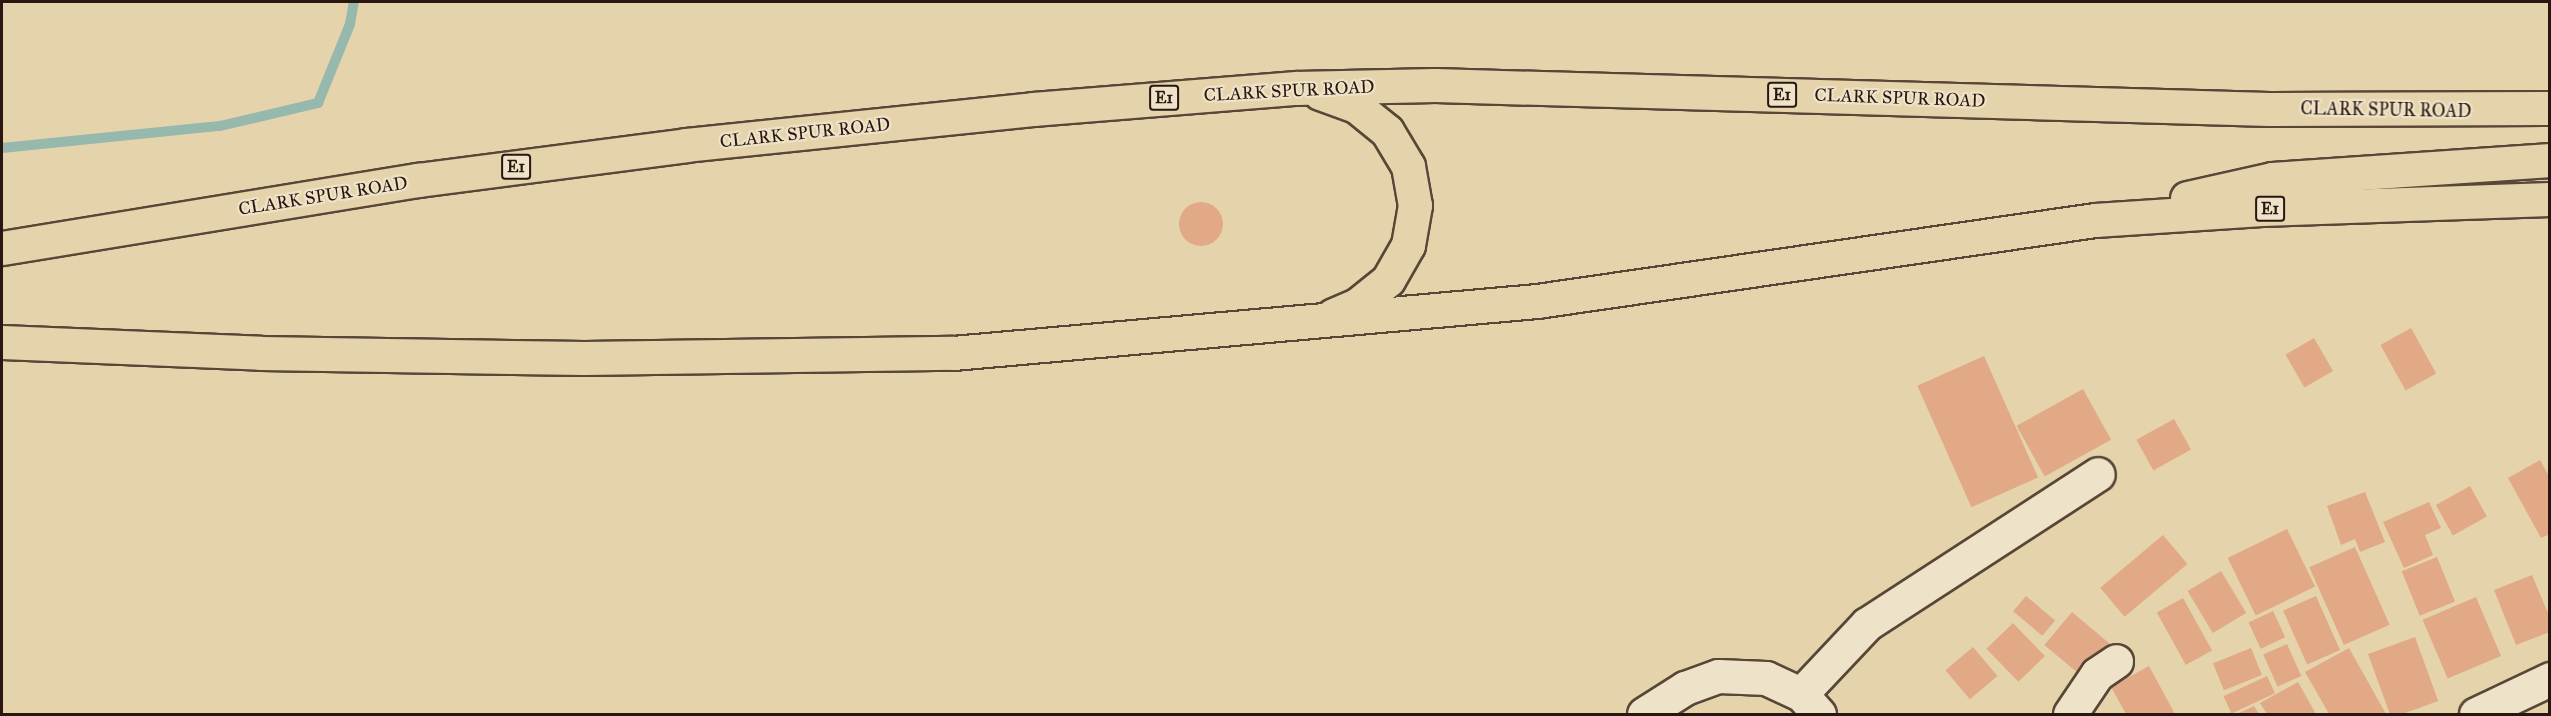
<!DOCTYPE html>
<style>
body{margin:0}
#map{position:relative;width:2551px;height:716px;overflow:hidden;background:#e5d4ab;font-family:"IM FELL Great Primer",serif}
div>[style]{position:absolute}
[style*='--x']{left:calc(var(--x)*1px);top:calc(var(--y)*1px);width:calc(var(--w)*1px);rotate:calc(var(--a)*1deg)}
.stream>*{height:10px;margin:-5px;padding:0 5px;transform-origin:5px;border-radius:5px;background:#96b8ad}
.building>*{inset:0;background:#e1a986;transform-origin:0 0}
.round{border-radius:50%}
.roads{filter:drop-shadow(2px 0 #584637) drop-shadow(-2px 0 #584637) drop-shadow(0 2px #584637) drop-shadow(0 -2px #584637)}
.street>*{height:33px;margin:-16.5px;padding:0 16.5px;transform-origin:16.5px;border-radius:16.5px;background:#eee3c8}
.secondary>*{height:33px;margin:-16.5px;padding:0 16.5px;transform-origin:16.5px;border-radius:16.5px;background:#eee3c8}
.highway>*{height:33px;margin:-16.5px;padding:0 16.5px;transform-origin:16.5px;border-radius:16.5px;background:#e5d4ab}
span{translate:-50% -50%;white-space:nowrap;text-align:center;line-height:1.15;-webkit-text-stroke:4.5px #eee3c8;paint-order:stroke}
.shield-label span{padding:2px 4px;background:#eee3c8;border:2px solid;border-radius:4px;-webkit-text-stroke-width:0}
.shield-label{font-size:16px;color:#291610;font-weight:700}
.street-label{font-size:18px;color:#291610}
.frame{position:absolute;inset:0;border:3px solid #291610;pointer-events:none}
</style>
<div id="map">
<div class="stream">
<i style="--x:2;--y:148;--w:219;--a:-5.8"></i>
<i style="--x:220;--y:126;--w:101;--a:-13.2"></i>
<i style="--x:318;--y:103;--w:85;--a:-67.9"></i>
<i style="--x:350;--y:24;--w:22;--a:-80"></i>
</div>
<div class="building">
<i class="round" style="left:1179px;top:202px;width:44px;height:44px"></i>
<i style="left:2411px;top:328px;width:52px;height:35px;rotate:61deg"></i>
<i style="left:2314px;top:338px;width:38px;height:33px;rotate:60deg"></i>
<i style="left:1984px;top:356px;width:133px;height:73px;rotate:66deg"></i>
<i style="left:2083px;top:389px;width:58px;height:76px;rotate:61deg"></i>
<i style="left:2174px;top:419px;width:35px;height:43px;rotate:61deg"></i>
<i style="clip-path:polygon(2540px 460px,2550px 478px,2550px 534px,2541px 538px,2508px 478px)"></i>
<i style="left:2470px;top:486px;width:35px;height:39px;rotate:61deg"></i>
<i style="clip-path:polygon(2365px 492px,2385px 542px,2360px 552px,2355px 539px,2341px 545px,2327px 506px)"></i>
<i style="clip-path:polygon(2429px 502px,2441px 528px,2425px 535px,2433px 555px,2404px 568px,2383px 522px)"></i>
<i style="left:2287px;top:529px;width:64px;height:66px;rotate:64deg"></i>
<i style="left:2163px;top:535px;width:38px;height:82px;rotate:50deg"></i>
<i style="left:2355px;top:547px;width:85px;height:50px;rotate:66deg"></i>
<i style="left:2437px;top:557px;width:48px;height:38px;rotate:68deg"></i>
<i style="left:2221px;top:571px;width:49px;height:39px;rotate:59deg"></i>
<i style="clip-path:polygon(2532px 575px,2550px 618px,2550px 632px,2516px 645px,2494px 590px)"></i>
<i style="left:2026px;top:596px;width:38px;height:20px;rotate:40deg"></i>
<i style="left:2316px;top:596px;width:59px;height:36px;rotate:66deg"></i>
<i style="left:2476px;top:597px;width:64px;height:58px;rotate:67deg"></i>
<i style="left:2183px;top:598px;width:60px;height:30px;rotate:61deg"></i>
<i style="left:2273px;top:611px;width:29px;height:27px;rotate:65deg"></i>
<i style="left:2072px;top:612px;width:59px;height:43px;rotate:40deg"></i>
<i style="left:2013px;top:623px;width:46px;height:37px;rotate:46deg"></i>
<i style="left:2415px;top:637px;width:68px;height:50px;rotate:70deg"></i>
<i style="left:2287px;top:644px;width:35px;height:26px;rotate:66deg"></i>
<i style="left:1973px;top:647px;width:38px;height:36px;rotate:50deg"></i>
<i style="left:2251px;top:648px;width:29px;height:41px;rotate:68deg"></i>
<i style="clip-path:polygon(2349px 648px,2386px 714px,2329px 714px,2305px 672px)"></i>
<i style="clip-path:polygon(2149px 666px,2175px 714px,2126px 714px,2111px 687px)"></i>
<i style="left:2267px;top:676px;width:19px;height:48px;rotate:65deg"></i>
<i style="clip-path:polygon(2298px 682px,2316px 714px,2267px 714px,2260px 703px)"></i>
<i style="clip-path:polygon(2254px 706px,2259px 714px,2237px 714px)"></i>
</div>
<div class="roads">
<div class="street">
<i style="--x:1644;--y:714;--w:49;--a:-32.4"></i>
<i style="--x:1685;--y:688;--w:35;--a:-20"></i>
<i style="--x:1718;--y:676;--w:48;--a:2.4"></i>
<i style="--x:1766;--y:678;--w:38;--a:25"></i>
<i style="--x:1819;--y:714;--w:27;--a:-132"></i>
<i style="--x:1801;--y:694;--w:96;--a:-46.7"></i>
<i style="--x:1867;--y:624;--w:275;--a:-33"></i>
<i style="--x:2070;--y:714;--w:48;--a:-56"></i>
<i style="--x:2097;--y:674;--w:23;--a:-34"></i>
</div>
<div class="secondary">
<i style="--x:2476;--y:714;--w:82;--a:-25.3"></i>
</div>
<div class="highway">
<i style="--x:1320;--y:93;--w:38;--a:20"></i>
<i style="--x:1356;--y:106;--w:40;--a:39"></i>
<i style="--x:1387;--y:131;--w:41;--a:59"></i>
<i style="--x:1408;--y:166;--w:40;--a:80"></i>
<i style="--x:1415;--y:205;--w:41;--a:99.9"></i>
<i style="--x:1408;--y:245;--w:40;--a:119.7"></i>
<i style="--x:1388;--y:280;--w:40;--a:141"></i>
<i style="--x:1357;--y:305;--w:26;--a:157"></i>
<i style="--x:2187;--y:198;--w:87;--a:-12.6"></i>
<i style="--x:2272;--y:179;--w:279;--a:-3.9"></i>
<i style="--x:2;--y:248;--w:422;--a:-9.3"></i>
<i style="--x:418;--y:180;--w:270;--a:-7.4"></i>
<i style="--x:686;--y:145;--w:349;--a:-5.9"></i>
<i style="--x:1033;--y:109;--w:264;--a:-4.6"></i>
<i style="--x:1296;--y:88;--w:139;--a:-1.2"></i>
<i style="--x:1435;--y:85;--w:834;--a:1.65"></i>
<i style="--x:2269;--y:109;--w:281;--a:-0.2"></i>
<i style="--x:2;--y:342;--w:259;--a:2.4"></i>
<i style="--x:261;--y:353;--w:323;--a:0.9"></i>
<i style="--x:584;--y:358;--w:369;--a:-0.8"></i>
<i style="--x:953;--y:353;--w:586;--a:-5.09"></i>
<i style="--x:1537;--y:301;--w:564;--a:-8.26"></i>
<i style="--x:2095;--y:220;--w:167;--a:-3.8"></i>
<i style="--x:2262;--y:209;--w:288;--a:-2"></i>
</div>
</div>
<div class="shield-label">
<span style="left:1782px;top:95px">E1</span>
<span style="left:1164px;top:98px">E1</span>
<span style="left:516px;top:167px">E1</span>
<span style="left:2270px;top:209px">E1</span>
</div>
<div class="street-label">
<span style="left:1289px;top:91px;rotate:-3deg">CLARK SPUR ROAD</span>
<span style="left:1900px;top:98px;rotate:2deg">CLARK SPUR ROAD</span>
<span style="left:2386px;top:110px;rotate:1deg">CLARK SPUR ROAD</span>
<span style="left:805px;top:133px;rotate:-6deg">CLARK SPUR ROAD</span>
<span style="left:323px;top:196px;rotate:-9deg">CLARK SPUR ROAD</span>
</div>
<div class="frame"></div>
</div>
